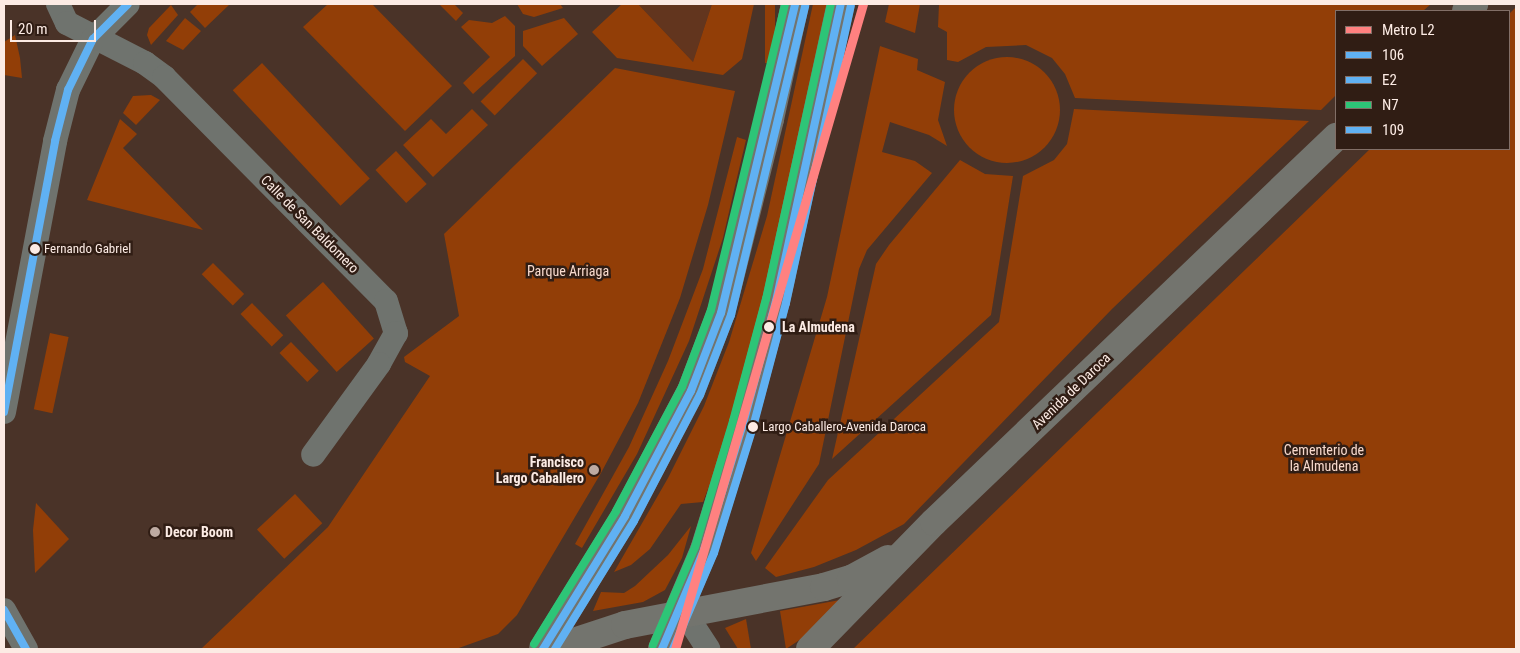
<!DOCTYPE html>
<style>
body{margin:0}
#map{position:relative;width:1520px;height:653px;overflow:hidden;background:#4a3328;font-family:"Roboto Condensed",sans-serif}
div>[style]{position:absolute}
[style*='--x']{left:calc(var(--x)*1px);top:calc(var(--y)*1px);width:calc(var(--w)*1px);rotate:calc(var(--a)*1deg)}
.built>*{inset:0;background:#62351e}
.green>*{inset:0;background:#923e07;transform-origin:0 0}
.round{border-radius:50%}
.street>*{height:24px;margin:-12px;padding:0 12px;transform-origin:12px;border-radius:12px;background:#6f736e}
.secondary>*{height:28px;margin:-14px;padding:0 14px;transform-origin:14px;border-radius:14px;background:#73746e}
.bus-1>*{height:8px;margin:-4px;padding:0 4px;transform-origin:4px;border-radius:4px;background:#60b1f3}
.bus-2>*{height:8px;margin:-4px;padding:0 4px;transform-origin:4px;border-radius:4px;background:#60b1f3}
.bus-3>*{height:8px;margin:-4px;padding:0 4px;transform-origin:4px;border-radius:4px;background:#2dc577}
.bus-4>*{height:8px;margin:-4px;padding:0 4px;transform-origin:4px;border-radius:4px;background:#60b1f3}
.metro-1>*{height:9px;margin:-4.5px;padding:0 4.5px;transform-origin:4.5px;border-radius:4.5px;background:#ff8180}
.dots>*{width:14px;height:14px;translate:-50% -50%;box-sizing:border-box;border:2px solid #301d14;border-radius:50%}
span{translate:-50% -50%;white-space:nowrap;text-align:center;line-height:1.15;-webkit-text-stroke:5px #301d14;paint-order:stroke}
.bus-label{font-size:13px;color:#fcebe4}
.left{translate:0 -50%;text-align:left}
.street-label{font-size:14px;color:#fcebe4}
.park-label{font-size:14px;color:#f8dacd}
.stop-label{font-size:14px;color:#fcebe4;font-weight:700}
.poi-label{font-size:14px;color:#fcebe4;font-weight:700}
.right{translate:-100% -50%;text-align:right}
.frame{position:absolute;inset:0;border:5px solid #fcebe4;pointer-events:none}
.legend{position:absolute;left:1335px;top:10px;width:175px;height:140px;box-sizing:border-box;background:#301d14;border:1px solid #826f67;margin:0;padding:6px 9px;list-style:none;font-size:15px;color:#fcebe4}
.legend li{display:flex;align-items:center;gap:10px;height:25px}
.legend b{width:25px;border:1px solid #826f67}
.scale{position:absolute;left:10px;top:20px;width:86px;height:22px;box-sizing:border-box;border:2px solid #fcebe4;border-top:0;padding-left:6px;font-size:15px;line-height:18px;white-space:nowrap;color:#fcebe4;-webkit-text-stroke:4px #301d14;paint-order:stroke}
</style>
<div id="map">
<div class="built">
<i style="clip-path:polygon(638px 4px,712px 4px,693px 62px)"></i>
</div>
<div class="green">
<i style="clip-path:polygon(198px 4px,230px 4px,205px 28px,190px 12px)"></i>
<i style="clip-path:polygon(328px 4px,372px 4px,452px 86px,405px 131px,303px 27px)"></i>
<i style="clip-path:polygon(439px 4px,454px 4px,463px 13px,456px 21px)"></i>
<i style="clip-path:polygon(517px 4px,560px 4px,563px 8px,534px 17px,523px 14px)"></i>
<i style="clip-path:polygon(622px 4px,638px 4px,693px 62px,712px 4px,754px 4px,742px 59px,723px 75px,617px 58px,592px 32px)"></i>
<i style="left:765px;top:4px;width:10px;height:59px"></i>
<i style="clip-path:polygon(813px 4px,829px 4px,766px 294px,714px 473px,703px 502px,681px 504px,650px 549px,631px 565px,614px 572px,668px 478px,704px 406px,729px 342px,767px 216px)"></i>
<i style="clip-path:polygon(889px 4px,920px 4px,915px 33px,885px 22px)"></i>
<i style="clip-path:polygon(939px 4px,1431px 4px,1423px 11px,1336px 11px,1336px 95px,1321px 110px,1075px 98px,1065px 74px,1052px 58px,1026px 45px,986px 47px,958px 62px,947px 60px,947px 32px,938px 27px)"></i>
<i style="clip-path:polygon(171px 5px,178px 15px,151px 45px,147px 35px,149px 28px)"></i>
<i style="clip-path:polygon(1516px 7px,1516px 649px,853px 649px,1370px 149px,1509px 149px,1509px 14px)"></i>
<i style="clip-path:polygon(505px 16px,515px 26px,515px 56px,473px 94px,463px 83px,490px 57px,461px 27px,469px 20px,492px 23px)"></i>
<i style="clip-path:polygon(185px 18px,201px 31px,183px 50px,166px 41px)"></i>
<i style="clip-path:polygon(564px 18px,578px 34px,542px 66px,523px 46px,523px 31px)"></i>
<i style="clip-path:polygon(15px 35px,20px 58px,22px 78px,4px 75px,4px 42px)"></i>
<i style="clip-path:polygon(880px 46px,918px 59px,917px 70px,945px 82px,938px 120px,947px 146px,929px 135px,890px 122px,882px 152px,915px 161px,932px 173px,867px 250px,859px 269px,819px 464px,756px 561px,751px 553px,827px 297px)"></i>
<i class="round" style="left:954px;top:57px;width:106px;height:106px"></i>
<i style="left:523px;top:59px;width:20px;height:60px;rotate:45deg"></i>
<i style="left:262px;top:63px;width:158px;height:40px;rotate:47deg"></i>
<i style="clip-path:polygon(615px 68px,735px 91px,708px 205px,680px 298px,638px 403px,601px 473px,517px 615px,498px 634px,456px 649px,201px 649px,328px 527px,430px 376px,405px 362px,404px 357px,459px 316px,444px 234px)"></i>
<i style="clip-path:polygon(151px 95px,160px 100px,136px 125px,123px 113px,133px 96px)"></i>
<i style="clip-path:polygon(472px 109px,488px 125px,433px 177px,403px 145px,431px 119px,446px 134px)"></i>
<i style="clip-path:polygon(1074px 109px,1309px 121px,1112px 309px,904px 524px,856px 550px,814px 567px,776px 577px,765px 568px,828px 480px,999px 322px,1023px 176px,1054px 160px,1067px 144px)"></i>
<i style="clip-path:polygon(120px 119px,137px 134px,123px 148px,203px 230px,87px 200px)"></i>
<i style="clip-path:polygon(737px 137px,746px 140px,735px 186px,723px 238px,689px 341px,637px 454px,582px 548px,575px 544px,629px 447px,668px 361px,703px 269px)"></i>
<i style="left:396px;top:151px;width:45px;height:28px;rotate:47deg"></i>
<i style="clip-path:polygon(960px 160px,985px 174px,1013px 176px,991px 315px,832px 459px,876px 264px,889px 245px)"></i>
<i style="left:213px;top:263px;width:44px;height:16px;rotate:45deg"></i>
<i style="left:323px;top:282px;width:76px;height:50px;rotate:48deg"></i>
<i style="left:252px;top:303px;width:45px;height:16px;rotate:46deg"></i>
<i style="left:50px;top:333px;width:19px;height:78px;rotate:12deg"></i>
<i style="left:291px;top:342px;width:40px;height:16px;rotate:46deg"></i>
<i style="left:295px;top:494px;width:40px;height:52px;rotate:47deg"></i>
<i style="clip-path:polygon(36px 503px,69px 539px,35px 573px,33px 530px)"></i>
<i style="clip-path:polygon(691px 526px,682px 558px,665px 590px,643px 602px,593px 611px,601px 592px,624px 593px,635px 586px,668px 555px)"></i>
<i style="clip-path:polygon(840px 600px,816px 629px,786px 649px,780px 611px)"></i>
<i style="clip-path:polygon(746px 619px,751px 649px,738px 649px,725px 628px)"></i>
</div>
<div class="street">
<i style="--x:58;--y:4;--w:21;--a:65"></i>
<i style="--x:67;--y:23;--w:88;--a:27.1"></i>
<i style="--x:145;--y:63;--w:24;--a:36"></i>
<i style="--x:164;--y:77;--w:315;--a:45.3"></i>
<i style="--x:386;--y:301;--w:34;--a:73"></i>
<i style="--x:396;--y:333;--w:35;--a:119"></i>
<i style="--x:379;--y:364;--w:112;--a:126"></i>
<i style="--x:4;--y:412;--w:276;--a:-79.3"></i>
<i style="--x:55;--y:141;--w:53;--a:-75.7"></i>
<i style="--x:68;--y:90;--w:57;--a:-63.9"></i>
<i style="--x:93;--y:39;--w:49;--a:-45"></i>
<i style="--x:4;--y:610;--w:45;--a:60.6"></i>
<i style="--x:680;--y:613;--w:16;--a:43"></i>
<i style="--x:692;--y:624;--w:30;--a:57"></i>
</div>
<div class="secondary">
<i style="--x:1466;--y:11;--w:11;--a:-41"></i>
<i style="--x:543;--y:649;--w:156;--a:-58.3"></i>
<i style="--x:625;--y:516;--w:141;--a:-62.2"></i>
<i style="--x:691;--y:391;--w:84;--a:-69"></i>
<i style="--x:721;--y:313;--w:200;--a:-75.8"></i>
<i style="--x:770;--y:119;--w:118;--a:-77.7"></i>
<i style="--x:552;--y:649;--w:77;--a:-18.2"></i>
<i style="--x:625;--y:625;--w:203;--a:-10.8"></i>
<i style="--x:824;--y:587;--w:28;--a:-17"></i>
<i style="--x:851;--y:579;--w:42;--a:-28.4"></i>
<i style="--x:662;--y:649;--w:108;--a:-67"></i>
<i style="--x:704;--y:550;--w:132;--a:-72.8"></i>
<i style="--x:743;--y:424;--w:127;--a:-75"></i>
<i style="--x:776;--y:301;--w:304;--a:-77.7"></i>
<i style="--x:810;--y:649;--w:177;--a:-45.7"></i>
<i style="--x:934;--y:522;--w:557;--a:-43.76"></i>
</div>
<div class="bus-1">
<i style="--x:543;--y:649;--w:156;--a:-58.3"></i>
<i style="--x:625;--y:516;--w:141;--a:-62.2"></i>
<i style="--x:691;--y:391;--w:84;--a:-69"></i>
<i style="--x:721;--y:313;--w:318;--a:-76.5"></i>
<i style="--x:662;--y:649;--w:108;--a:-67"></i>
<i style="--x:704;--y:550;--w:132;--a:-72.8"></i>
<i style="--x:743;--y:424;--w:127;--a:-75"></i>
<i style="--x:776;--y:301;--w:304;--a:-77.7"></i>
</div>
<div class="bus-2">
<i style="--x:555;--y:649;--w:150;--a:-58.3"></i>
<i style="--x:634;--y:521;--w:142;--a:-62.4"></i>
<i style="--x:700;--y:395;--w:86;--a:-68.8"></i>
<i style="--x:731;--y:315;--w:318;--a:-76.5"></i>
<i style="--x:673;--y:649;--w:104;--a:-66.9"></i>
<i style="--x:714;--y:553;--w:132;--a:-72.8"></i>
<i style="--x:753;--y:427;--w:128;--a:-75.1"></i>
<i style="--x:786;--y:303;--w:304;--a:-77.7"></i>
</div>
<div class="bus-3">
<i style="--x:534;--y:644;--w:156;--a:-58.3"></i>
<i style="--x:616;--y:511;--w:140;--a:-62"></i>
<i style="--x:682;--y:387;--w:82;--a:-69.4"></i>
<i style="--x:711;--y:310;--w:315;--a:-76.4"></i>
<i style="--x:653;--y:645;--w:107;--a:-66.8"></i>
<i style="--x:695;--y:547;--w:132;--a:-73.2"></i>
<i style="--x:733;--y:421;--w:126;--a:-74.9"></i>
<i style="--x:766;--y:299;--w:302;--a:-77.6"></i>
</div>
<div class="bus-4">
<i style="--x:4;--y:412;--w:276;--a:-79.3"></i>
<i style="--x:55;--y:141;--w:53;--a:-75.7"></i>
<i style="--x:68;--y:90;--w:57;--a:-63.9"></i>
<i style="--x:93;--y:39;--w:49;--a:-45"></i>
<i style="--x:4;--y:610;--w:45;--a:60.6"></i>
</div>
<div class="metro-1">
<i style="--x:675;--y:649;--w:672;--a:-73.75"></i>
</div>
<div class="dots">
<i style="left:35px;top:249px;background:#fcebe4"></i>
<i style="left:769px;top:327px;background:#fcebe4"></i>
<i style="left:753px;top:427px;background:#fcebe4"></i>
<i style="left:594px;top:470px;background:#beaba2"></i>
<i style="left:155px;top:532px;background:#beaba2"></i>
</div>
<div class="bus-label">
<span class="left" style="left:44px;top:249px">Fernando Gabriel</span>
<span class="left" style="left:762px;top:427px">Largo Caballero-Avenida Daroca</span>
</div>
<div class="street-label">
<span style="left:310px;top:224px;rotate:45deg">Calle de San Baldomero</span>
<span style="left:1071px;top:391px;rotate:-44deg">Avenida de Daroca</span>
</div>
<div class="park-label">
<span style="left:568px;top:271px">Parque Arriaga</span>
<span style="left:1324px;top:458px">Cementerio de<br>la Almudena</span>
</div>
<div class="stop-label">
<span class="left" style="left:782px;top:327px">La Almudena</span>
</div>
<div class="poi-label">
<span class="right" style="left:584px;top:470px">Francisco<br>Largo Caballero</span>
<span class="left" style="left:165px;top:532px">Decor Boom</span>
</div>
<div class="frame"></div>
<ul class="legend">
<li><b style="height:6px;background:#ff8180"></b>Metro L2</li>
<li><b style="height:6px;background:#60b1f3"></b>106</li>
<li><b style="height:6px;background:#60b1f3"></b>E2</li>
<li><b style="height:6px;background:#2dc577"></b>N7</li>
<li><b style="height:6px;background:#60b1f3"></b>109</li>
</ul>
<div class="scale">20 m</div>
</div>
